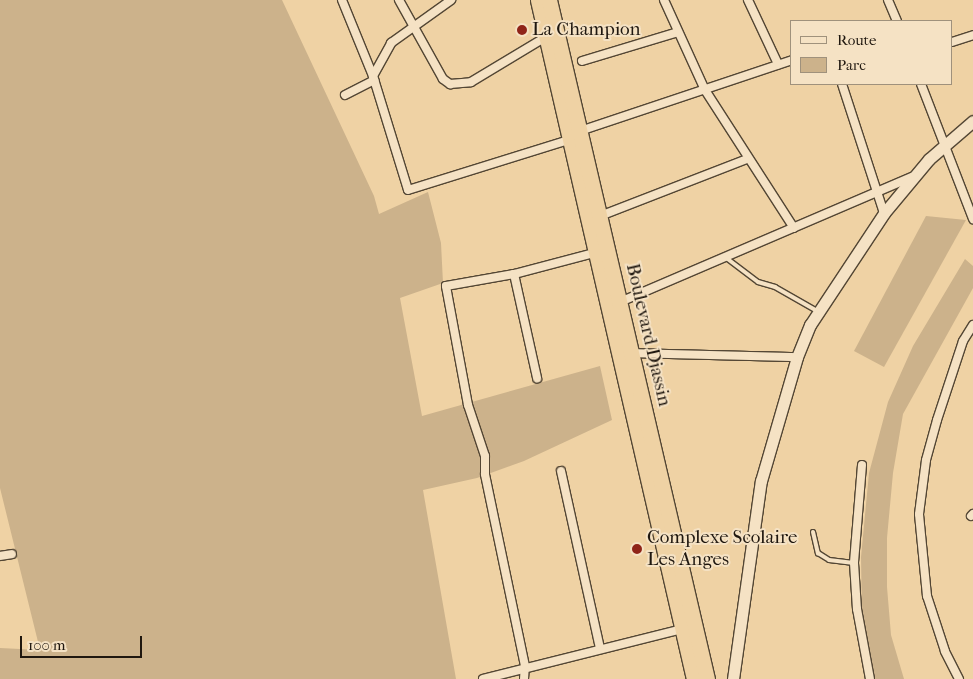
<!DOCTYPE html>
<style>
body{margin:0}
#map{position:relative;width:973px;height:679px;overflow:hidden;background:#efd2a4;font-family:"IM FELL French Canon",serif}
div>[style]{position:absolute}
[style*='--x']{left:calc(var(--x)*1px);top:calc(var(--y)*1px);width:calc(var(--w)*1px);rotate:calc(var(--a)*1deg)}
.green>*{inset:0;background:#ccb28b}
.roads{filter:drop-shadow(1px 0 #534634) drop-shadow(-1px 0 #534634) drop-shadow(0 1px #534634) drop-shadow(0 -1px #534634)}
.lane>*{height:4px;margin:-2px;padding:0 2px;transform-origin:2px;border-radius:2px;background:#f5e2c4}
.street>*{height:8px;margin:-4px;padding:0 4px;transform-origin:4px;border-radius:4px;background:#f5e2c4}
.secondary>*{height:11px;margin:-5.5px;padding:0 5.5px;transform-origin:5.5px;border-radius:5.5px;background:#f5e2c4}
.highway>*{height:15px;margin:-7.5px;padding:0 7.5px;transform-origin:7.5px;border-radius:7.5px;background:#efd2a4}
.dots>*{width:14px;height:14px;translate:-50% -50%;box-sizing:border-box;border:2px solid #f5e2c4;border-radius:50%}
span{translate:-50% -50%;white-space:nowrap;text-align:center;line-height:1.15;-webkit-text-stroke:4px #f5e2c4;paint-order:stroke}
.poi-label{font-size:19px;color:#1f170f}
.left{translate:0 -50%;text-align:left}
.street-label{font-size:19px;color:#1f170f}
.legend{position:absolute;left:790px;top:20px;width:162px;height:65px;box-sizing:border-box;background:#f5e2c4;border:1px solid #9f917c;margin:0;padding:6px 9px;list-style:none;font-size:15px;color:#1f170f}
.legend li{display:flex;align-items:center;gap:10px;height:25px}
.legend b{width:25px;border:1px solid #9f917c}
.scale{position:absolute;left:20px;top:636px;width:122px;height:22px;box-sizing:border-box;border:2px solid #1f170f;border-top:0;padding-left:6px;font-size:15px;line-height:18px;white-space:nowrap;color:#1f170f;-webkit-text-stroke:4px #f5e2c4;paint-order:stroke}
</style>
<div id="map">
<div class="green">
<i style="clip-path:polygon(0 0,282px 0,374px 196px,379px 214px,428px 192px,441px 243px,443px 283px,400px 298px,422px 416px,600px 366px,612px 420px,524px 461px,477px 478px,423px 490px,456px 679px,0 679px,0 648px,40px 650px,0 488px)"></i>
<i style="clip-path:polygon(926px 216px,966px 220px,884px 367px,854px 351px)"></i>
<i style="clip-path:polygon(965px 259px,973px 266px,973px 288px,903px 414px,893px 473px,887px 538px,887px 587px,891px 635px,904px 679px,873px 679px,862px 621px,861px 557px,869px 473px,888px 402px,913px 346px)"></i>
</div>
<div class="roads">
<div class="lane">
<i style="--x:725;--y:257;--w:41;--a:37.1"></i>
<i style="--x:758;--y:282;--w:18;--a:16"></i>
<i style="--x:775;--y:287;--w:48;--a:29.7"></i>
<i style="--x:813;--y:532;--w:22;--a:77"></i>
<i style="--x:818;--y:553;--w:13;--a:32"></i>
<i style="--x:829;--y:560;--w:25;--a:7"></i>
</div>
<div class="street">
<i style="--x:342;--y:0;--w:82;--a:67.8"></i>
<i style="--x:373;--y:76;--w:119;--a:72.9"></i>
<i style="--x:408;--y:190;--w:169;--a:-17.3"></i>
<i style="--x:399;--y:0;--w:90;--a:60.9"></i>
<i style="--x:443;--y:79;--w:9;--a:36"></i>
<i style="--x:450;--y:84;--w:21;--a:-5"></i>
<i style="--x:471;--y:82;--w:87;--a:-31"></i>
<i style="--x:664;--y:0;--w:99;--a:65.5"></i>
<i style="--x:705;--y:90;--w:164;--a:57.2"></i>
<i style="--x:748;--y:0;--w:71;--a:64.9"></i>
<i style="--x:888;--y:0;--w:23;--a:67"></i>
<i style="--x:952;--y:42;--w:22;--a:-18"></i>
<i style="--x:582;--y:61;--w:100;--a:-16.8"></i>
<i style="--x:373;--y:76;--w:38;--a:-61"></i>
<i style="--x:391;--y:43;--w:74;--a:-35.6"></i>
<i style="--x:842;--y:84;--w:136;--a:72"></i>
<i style="--x:921;--y:84;--w:145;--a:68.9"></i>
<i style="--x:345;--y:95;--w:33;--a:-27"></i>
<i style="--x:580;--y:131;--w:224;--a:-18.5"></i>
<i style="--x:600;--y:216;--w:158;--a:-21.2"></i>
<i style="--x:514;--y:274;--w:107;--a:77.5"></i>
<i style="--x:620;--y:302;--w:318;--a:-23.2"></i>
<i style="--x:632;--y:353;--w:165;--a:1.4"></i>
<i style="--x:862;--y:465;--w:98;--a:94.7"></i>
<i style="--x:854;--y:563;--w:46;--a:86.3"></i>
<i style="--x:857;--y:609;--w:71;--a:79.5"></i>
<i style="--x:561;--y:471;--w:181;--a:77.6"></i>
<i style="--x:971;--y:516;--w:3;--a:-45"></i>
<i style="--x:0;--y:556;--w:12;--a:-9"></i>
<i style="--x:483;--y:679;--w:205;--a:-14.1"></i>
<i style="--x:524;--y:679;--w:13;--a:-86"></i>
<i style="--x:525;--y:666;--w:196;--a:-101.8"></i>
<i style="--x:485;--y:474;--w:18;--a:-90"></i>
<i style="--x:485;--y:456;--w:54;--a:-108.4"></i>
<i style="--x:468;--y:405;--w:121;--a:-100.5"></i>
<i style="--x:446;--y:286;--w:69;--a:-10"></i>
<i style="--x:514;--y:274;--w:86;--a:-14.8"></i>
<i style="--x:959;--y:679;--w:31;--a:-117"></i>
<i style="--x:945;--y:651;--w:58;--a:-108.1"></i>
<i style="--x:927;--y:596;--w:82;--a:-95.6"></i>
<i style="--x:919;--y:514;--w:54;--a:-82.6"></i>
<i style="--x:926;--y:460;--w:41;--a:-74.6"></i>
<i style="--x:937;--y:420;--w:83;--a:-71.8"></i>
<i style="--x:963;--y:341;--w:19;--a:-58"></i>
</div>
<div class="secondary">
<i style="--x:733;--y:679;--w:200;--a:-82"></i>
<i style="--x:761;--y:481;--w:129;--a:-73.8"></i>
<i style="--x:797;--y:357;--w:35;--a:-68"></i>
<i style="--x:810;--y:325;--w:134;--a:-56.5"></i>
<i style="--x:884;--y:213;--w:70;--a:-50.2"></i>
<i style="--x:929;--y:159;--w:58;--a:-40.8"></i>
</div>
<div class="highway">
<i style="--x:538;--y:0;--w:697;--a:77.06"></i>
<i style="--x:549;--y:0;--w:697;--a:76.9"></i>
</div>
</div>
<div class="dots">
<i style="left:522px;top:30px;background:#8f2418"></i>
<i style="left:637px;top:549px;background:#8f2418"></i>
</div>
<div class="poi-label">
<span class="left" style="left:532px;top:30px">La Champion</span>
<span class="left" style="left:647px;top:549px">Complexe Scolaire<br>Les Anges</span>
</div>
<div class="street-label">
<span style="left:648px;top:335px;rotate:77deg">Boulevard Djassin</span>
</div>
<ul class="legend">
<li><b style="height:6px;background:#f5e2c4"></b>Route</li>
<li><b style="height:14px;background:#ccb28b"></b>Parc</li>
</ul>
<div class="scale">100 m</div>
</div>
